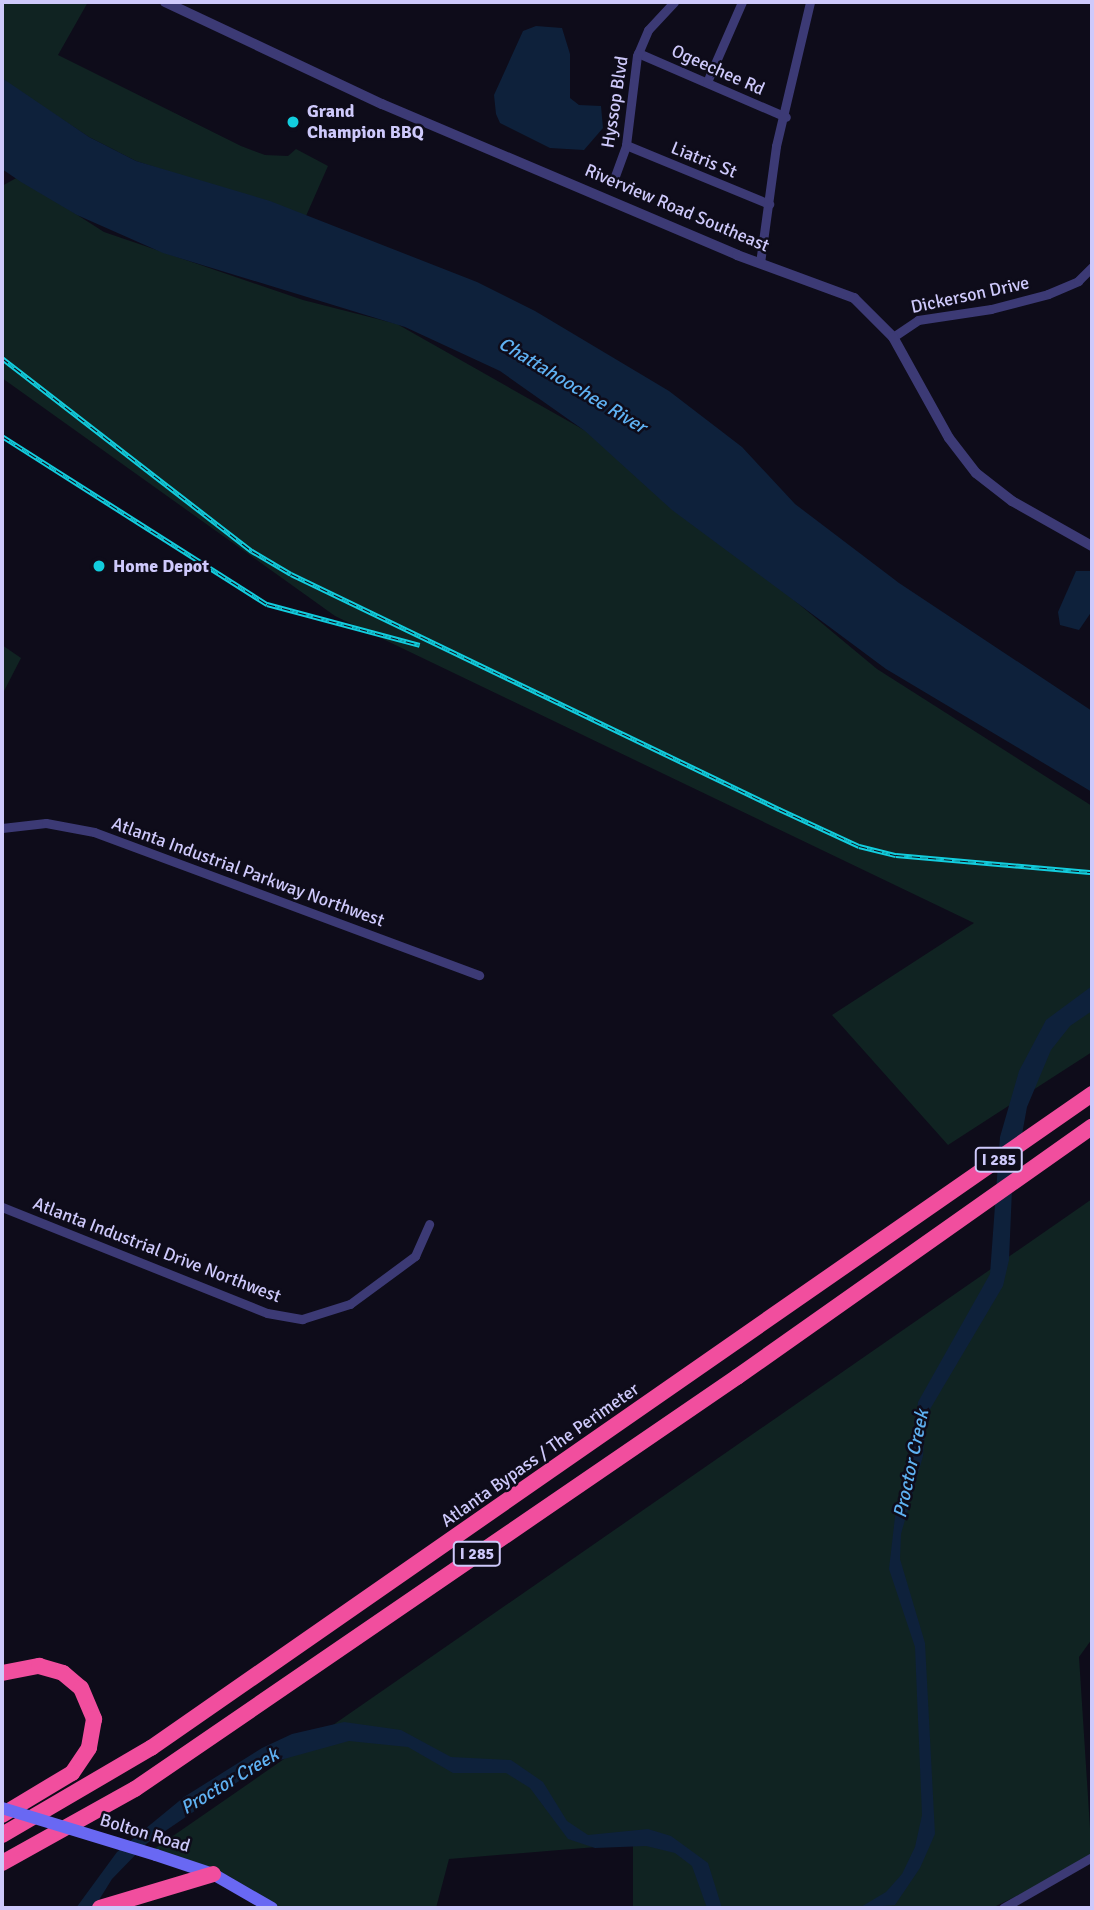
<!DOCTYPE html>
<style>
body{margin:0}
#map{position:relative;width:1094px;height:1910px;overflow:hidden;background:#0e0c1a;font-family:Signika,sans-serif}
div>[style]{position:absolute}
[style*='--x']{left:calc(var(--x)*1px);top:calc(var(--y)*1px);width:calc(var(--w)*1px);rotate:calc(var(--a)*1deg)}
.green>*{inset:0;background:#102322}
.water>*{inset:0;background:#0e213b}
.minor>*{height:9px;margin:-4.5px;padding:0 4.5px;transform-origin:4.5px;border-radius:4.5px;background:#3c3a75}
.tertiary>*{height:10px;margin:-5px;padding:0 5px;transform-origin:5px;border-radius:5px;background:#3c3a75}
.secondary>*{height:12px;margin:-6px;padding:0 6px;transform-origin:6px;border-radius:6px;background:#6968f3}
.motorway>*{height:16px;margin:-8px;padding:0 8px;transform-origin:8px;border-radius:8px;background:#f14e9e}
.rail>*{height:5px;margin-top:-2.5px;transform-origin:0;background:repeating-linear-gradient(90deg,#0e0c1a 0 8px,#12cdde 0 16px);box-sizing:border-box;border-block:2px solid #12cdde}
.secondary-bridge>*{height:12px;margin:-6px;padding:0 6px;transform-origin:6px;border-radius:6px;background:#6968f3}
.dots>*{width:19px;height:19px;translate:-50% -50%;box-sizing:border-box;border:4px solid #0e0c1a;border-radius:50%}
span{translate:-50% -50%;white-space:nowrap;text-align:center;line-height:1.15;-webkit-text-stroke:5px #0e0c1a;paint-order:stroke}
.shield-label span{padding:2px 5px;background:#0e0c1a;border:2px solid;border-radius:5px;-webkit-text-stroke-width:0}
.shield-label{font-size:16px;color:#cec9fb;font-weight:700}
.street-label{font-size:18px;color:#cec9fb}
.poi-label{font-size:18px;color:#cec9fb;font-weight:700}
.left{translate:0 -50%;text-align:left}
.water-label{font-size:19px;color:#5fb1f2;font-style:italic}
.frame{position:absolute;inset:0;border:4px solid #cec9fb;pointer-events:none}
</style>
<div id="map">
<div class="green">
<i style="clip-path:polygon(2px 2px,88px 2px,58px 55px,241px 146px,265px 155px,288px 156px,296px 149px,328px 166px,306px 216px,136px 161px,89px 137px,13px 87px,2px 78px)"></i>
<i style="clip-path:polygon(18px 177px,104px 232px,303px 300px,397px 324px,600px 439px,877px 669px,1092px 806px,1092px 1052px,948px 1145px,832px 1015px,974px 923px,335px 616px,2px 378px,2px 186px)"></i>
<i style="clip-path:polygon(2px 645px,21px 658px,2px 695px)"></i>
<i style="clip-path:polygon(1092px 1199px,1092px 1639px,1079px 1657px,1092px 1859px,992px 1908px,633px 1908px,633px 1844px,449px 1859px,436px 1908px,275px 1908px,229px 1876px,144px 1856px)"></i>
</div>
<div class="water">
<i style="clip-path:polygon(536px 26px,562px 28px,570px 54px,570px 98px,579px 105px,601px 106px,603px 128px,584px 150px,550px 148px,500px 123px,496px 114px,494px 95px,523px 31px)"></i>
<i style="clip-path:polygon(2px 78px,89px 137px,136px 161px,270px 201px,477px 282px,535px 311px,669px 391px,742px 447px,795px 504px,899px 583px,1092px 711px,1092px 792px,886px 669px,672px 510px,585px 431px,500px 371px,405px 327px,163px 253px,77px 215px,21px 182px,2px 169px)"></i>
<i style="clip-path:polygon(1076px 571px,1092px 571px,1092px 611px,1079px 630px,1060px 625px,1058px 612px)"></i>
<i style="clip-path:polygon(1092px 986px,1092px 1011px,1070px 1026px,1051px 1050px,1027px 1107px,1012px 1189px,1009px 1260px,1003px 1286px,926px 1416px,923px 1456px,901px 1534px,900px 1559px,925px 1643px,935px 1834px,920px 1868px,895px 1905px,859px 1908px,886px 1892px,902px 1874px,915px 1847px,922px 1815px,915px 1647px,889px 1569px,895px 1517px,913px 1450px,918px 1402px,990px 1274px,1000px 1137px,1019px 1071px,1046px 1020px)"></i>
<i style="clip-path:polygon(344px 1722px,401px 1730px,451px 1757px,511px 1760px,543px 1782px,567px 1821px,588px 1835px,648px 1829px,671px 1836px,708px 1863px,722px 1908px,707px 1908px,692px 1866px,675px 1853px,646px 1846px,595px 1848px,568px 1839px,530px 1788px,506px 1773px,453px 1773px,408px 1747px,349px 1741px,266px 1764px,236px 1783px,146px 1844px,112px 1879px,94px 1908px,76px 1908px,117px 1852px,184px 1797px,262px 1748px,292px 1734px)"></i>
</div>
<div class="minor">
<i style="--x:638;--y:53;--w:161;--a:23.4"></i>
<i style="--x:707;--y:82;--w:87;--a:-66.4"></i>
<i style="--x:626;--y:145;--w:155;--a:22.4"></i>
<i style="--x:615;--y:176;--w:33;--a:-70"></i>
<i style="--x:626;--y:145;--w:90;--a:-83"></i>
<i style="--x:637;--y:56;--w:28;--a:-67"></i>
<i style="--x:648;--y:30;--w:38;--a:-47"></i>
<i style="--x:760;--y:263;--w:118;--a:-82.2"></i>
<i style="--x:776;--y:146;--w:148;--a:-76.7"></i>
<i style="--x:893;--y:337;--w:30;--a:-34"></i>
<i style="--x:918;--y:320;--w:74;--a:-8.6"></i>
<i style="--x:991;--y:309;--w:59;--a:-14.7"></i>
<i style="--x:1048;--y:294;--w:33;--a:-23"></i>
<i style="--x:1078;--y:281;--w:20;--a:-45"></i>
<i style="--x:2;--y:828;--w:44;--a:-6.5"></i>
<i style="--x:46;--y:823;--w:49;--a:10.6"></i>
<i style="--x:94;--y:832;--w:411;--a:20.4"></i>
<i style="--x:2;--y:1207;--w:285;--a:21.8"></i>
<i style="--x:267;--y:1313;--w:36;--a:10"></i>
<i style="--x:302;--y:1319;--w:50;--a:-17.4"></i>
<i style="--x:350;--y:1304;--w:81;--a:-36.4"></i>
<i style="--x:415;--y:1256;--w:35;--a:-66"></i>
<i style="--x:1003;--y:1908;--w:103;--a:-29.8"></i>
</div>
<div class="tertiary">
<i style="--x:165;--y:2;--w:240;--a:25.2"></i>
<i style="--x:382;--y:104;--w:386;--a:23"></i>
<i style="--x:737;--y:255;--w:125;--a:20.2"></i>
<i style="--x:854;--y:298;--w:55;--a:45"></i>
<i style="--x:893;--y:337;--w:115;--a:61"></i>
<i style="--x:949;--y:438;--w:44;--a:52.4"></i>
<i style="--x:976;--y:473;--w:46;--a:37.9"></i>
<i style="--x:1012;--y:501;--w:92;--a:29.4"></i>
</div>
<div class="secondary">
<i style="--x:156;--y:1855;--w:60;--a:18.4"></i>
<i style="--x:213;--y:1874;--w:68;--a:30"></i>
</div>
<div class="motorway">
<i style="--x:2;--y:1673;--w:38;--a:-11"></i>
<i style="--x:39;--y:1666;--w:25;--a:16"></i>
<i style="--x:63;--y:1673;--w:23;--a:40"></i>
<i style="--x:81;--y:1688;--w:34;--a:67"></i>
<i style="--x:94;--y:1719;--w:29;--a:100"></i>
<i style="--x:89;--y:1748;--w:30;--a:124"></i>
<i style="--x:72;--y:1773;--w:82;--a:149"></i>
<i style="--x:2;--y:1835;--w:173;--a:-30.3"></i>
<i style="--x:151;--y:1748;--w:1146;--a:-34.8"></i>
<i style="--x:2;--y:1863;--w:152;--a:-29.1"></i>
<i style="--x:135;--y:1789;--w:729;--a:-34.39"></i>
<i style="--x:737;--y:1377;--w:434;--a:-35.2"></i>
<i style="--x:100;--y:1908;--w:118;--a:-16.7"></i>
</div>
<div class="rail">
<i style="--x:2;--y:358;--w:316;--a:37.7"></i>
<i style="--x:252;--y:551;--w:45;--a:30.5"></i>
<i style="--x:291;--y:574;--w:542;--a:25.71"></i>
<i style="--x:779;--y:809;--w:88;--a:24.8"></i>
<i style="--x:859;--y:846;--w:38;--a:14"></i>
<i style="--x:896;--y:855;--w:197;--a:5"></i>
<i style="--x:2;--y:436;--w:314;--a:32.4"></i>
<i style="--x:267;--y:604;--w:158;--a:15"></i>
</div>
<div class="secondary-bridge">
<i style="--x:2;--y:1808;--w:161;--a:17"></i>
</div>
<div class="dots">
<i style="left:293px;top:122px;background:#12cdde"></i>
<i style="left:99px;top:566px;background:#12cdde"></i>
</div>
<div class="shield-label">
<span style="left:999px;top:1160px">I 285</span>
<span style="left:477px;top:1554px">I 285</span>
</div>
<div class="street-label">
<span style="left:718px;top:70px;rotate:24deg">Ogeechee Rd</span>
<span style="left:615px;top:102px;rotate:-81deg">Hyssop Blvd</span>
<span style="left:704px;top:160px;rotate:22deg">Liatris St</span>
<span style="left:677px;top:208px;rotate:23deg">Riverview Road Southeast</span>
<span style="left:970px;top:295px;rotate:-12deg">Dickerson Drive</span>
<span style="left:248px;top:872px;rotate:20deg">Atlanta Industrial Parkway Northwest</span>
<span style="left:157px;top:1250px;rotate:21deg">Atlanta Industrial Drive Northwest</span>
<span style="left:540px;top:1455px;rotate:-35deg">Atlanta Bypass / The Perimeter</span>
<span style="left:145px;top:1833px;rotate:17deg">Bolton Road</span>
</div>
<div class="poi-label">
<span class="left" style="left:307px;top:122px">Grand<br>Champion BBQ</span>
<span class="left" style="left:113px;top:566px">Home Depot</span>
</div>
<div class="water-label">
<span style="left:572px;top:386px;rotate:31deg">Chattahoochee River</span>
<span style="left:912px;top:1464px;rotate:-78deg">Proctor Creek</span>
<span style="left:230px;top:1782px;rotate:-31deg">Proctor Creek</span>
</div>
<div class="frame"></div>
</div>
